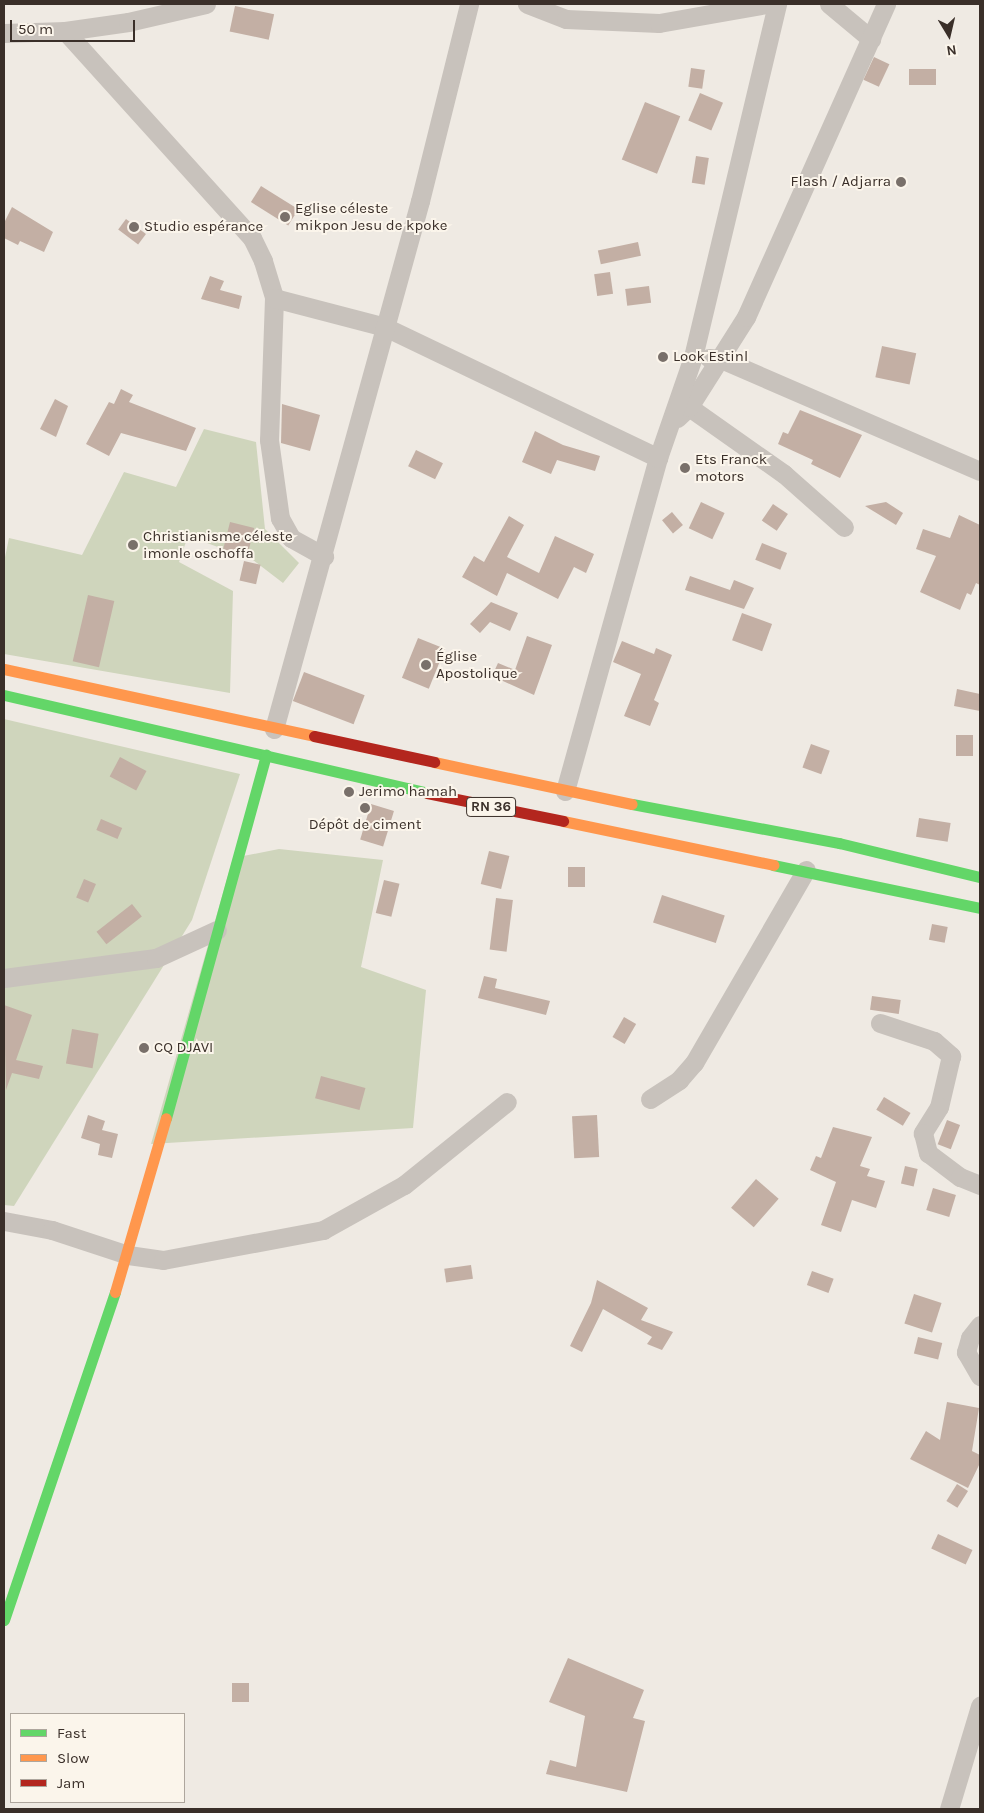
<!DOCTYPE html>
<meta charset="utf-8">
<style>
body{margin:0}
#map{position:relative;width:984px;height:1813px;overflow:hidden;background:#efeae3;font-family:Karla,sans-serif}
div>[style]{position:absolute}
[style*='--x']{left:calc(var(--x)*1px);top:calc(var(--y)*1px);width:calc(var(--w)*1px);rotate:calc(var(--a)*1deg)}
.green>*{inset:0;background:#cfd5bc}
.building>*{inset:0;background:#c3afa4;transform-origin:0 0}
.street>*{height:19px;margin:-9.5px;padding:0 9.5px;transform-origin:9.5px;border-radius:9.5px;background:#c8c2bc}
.fast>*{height:11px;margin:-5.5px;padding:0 5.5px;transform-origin:5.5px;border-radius:5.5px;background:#63d668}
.slow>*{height:11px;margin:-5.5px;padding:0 5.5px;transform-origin:5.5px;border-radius:5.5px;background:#ff974d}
.jam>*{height:11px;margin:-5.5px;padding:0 5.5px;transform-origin:5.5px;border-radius:5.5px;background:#b3261e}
.dots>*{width:14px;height:14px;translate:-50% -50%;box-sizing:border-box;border:2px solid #fbf5eb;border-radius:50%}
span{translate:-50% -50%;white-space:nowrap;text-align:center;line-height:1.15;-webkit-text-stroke:4px #fbf5eb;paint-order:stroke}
.shield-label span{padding:1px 4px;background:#fbf5eb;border:1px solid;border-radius:4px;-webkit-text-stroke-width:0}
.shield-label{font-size:14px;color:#3a2f29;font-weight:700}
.poi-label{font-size:15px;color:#3a2f29}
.right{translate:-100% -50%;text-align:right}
.left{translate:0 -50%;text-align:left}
.frame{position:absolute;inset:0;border:5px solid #3a2f29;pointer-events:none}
.legend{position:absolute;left:10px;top:1713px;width:175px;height:90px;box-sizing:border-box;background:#fbf5eb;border:1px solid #aea69d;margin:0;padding:6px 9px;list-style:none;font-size:15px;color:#3a2f29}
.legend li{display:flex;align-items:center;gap:10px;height:25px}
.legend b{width:25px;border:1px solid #aea69d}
.north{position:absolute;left:924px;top:10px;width:50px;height:50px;-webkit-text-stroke:4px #fbf5eb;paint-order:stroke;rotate:171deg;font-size:14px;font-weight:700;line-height:20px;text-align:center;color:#3a2f29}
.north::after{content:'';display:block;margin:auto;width:18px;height:22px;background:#3a2f29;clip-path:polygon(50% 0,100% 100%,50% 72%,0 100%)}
.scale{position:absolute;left:10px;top:20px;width:125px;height:22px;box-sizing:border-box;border:2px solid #3a2f29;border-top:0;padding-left:6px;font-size:15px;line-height:18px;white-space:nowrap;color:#3a2f29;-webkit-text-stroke:4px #fbf5eb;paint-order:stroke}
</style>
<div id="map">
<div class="green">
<i style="clip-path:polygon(204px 429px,256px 442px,265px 529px,299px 563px,283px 583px,253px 560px,188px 536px,179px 562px,233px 591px,230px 693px,4px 654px,4px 562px,9px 538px,82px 555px,124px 472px,176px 487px)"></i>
<i style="clip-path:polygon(4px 719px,240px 774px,192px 920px,14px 1206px,4px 1205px)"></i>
<i style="clip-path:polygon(279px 849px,383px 860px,361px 967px,426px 990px,413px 1128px,151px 1144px,233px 858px)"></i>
</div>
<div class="building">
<i style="left:235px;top:6px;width:40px;height:26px;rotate:12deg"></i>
<i style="left:874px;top:57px;width:17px;height:25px;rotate:25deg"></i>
<i style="left:691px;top:68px;width:14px;height:19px;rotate:8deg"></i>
<i style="left:936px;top:69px;width:16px;height:27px;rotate:90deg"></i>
<i style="left:700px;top:93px;width:25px;height:30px;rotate:23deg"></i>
<i style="left:645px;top:102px;width:38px;height:62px;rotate:22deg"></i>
<i style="left:696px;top:156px;width:13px;height:27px;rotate:9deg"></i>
<i style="left:261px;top:186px;width:44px;height:19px;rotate:32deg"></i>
<i style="clip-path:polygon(12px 207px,53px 232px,44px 252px,20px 241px,18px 245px,4px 238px,4px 223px)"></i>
<i style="left:126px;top:219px;width:25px;height:13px;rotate:37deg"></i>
<i style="left:638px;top:242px;width:14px;height:41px;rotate:78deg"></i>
<i style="left:610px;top:272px;width:22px;height:16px;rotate:82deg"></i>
<i style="clip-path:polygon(210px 276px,224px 281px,220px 290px,242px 296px,239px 309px,201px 299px)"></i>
<i style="left:649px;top:286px;width:17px;height:24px;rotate:83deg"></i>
<i style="left:882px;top:346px;width:35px;height:32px;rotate:12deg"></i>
<i style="clip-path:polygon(121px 389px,133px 395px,129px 402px,196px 428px,186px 451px,121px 433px,109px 456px,86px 444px,109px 402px,114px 404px)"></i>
<i style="clip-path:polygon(55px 399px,68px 406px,56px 437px,40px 429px)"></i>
<i style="clip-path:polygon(282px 404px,320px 415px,310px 451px,281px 443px)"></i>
<i style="clip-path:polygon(800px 410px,862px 435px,840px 478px,811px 464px,813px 460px,778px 444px,783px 432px,788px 434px)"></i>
<i style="clip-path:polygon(535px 431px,563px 445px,600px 456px,595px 471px,557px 460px,551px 474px,522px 462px)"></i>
<i style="left:416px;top:450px;width:30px;height:18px;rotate:26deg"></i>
<i style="left:701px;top:502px;width:26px;height:29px;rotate:25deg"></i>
<i style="clip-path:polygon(886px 502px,903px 513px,896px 525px,865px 506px)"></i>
<i style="left:773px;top:504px;width:18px;height:20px;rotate:34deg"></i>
<i style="left:672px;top:512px;width:17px;height:13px;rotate:50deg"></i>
<i style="clip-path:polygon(959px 515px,980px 525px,980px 585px,976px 583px,971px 595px,967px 593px,960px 610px,920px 592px,936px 556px,916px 549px,923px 529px,950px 538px)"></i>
<i style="clip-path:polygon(509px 516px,524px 525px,507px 557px,539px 573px,555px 536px,594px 554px,586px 573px,574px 567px,558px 599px,507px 573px,497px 596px,462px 577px,474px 556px,484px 562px)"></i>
<i style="left:230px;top:522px;width:25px;height:28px;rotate:14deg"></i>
<i style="left:762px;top:543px;width:27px;height:18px;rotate:22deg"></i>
<i style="left:244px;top:561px;width:17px;height:20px;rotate:13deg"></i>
<i style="clip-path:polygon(690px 576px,730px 590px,734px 580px,754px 588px,744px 609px,685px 590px)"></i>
<i style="left:88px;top:595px;width:27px;height:68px;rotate:13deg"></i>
<i style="clip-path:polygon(491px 602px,518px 613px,510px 631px,490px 622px,480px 633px,470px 624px)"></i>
<i style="left:742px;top:613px;width:32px;height:29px;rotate:20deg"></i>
<i style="clip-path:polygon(527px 636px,552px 645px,534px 695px,492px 676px,498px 663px,515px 670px)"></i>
<i style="left:418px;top:638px;width:29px;height:43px;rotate:22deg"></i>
<i style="clip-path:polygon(622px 641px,654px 654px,656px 648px,672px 655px,654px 700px,659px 703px,650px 726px,624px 716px,641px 674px,613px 662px)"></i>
<i style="left:304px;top:672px;width:65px;height:31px;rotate:21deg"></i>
<i style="clip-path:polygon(957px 689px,980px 694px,980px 711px,954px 706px)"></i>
<i style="left:973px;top:735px;width:21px;height:17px;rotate:90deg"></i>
<i style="left:811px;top:744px;width:20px;height:25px;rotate:20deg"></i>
<i style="left:120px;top:757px;width:30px;height:22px;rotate:28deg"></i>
<i style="left:371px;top:804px;width:24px;height:37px;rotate:17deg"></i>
<i style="left:919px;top:818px;width:32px;height:19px;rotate:9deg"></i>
<i style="left:101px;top:819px;width:23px;height:12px;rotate:23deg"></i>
<i style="left:489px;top:851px;width:21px;height:34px;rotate:14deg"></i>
<i style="left:568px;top:867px;width:17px;height:20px"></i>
<i style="left:84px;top:879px;width:13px;height:20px;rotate:23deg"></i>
<i style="left:384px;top:880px;width:16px;height:34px;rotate:14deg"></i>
<i style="left:662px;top:895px;width:66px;height:29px;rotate:18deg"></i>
<i style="left:496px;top:898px;width:17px;height:52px;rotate:7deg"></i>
<i style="left:132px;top:904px;width:16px;height:45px;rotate:52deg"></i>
<i style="left:932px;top:924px;width:16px;height:16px;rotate:11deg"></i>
<i style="clip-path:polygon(484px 976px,497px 979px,495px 988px,550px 1001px,546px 1015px,478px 998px)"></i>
<i style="left:872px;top:996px;width:29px;height:14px;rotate:8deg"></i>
<i style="clip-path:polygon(4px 1005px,32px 1015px,16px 1060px,43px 1066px,39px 1079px,12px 1073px,6px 1090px)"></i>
<i style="left:624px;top:1017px;width:14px;height:23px;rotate:30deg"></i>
<i style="left:72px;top:1029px;width:27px;height:35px;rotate:10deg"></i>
<i style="left:321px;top:1076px;width:46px;height:23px;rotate:15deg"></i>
<i style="left:884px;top:1097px;width:31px;height:15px;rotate:31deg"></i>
<i style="clip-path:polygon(88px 1115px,105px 1121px,102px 1130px,118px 1134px,112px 1158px,98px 1155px,100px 1144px,81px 1138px)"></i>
<i style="left:597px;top:1115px;width:42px;height:25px;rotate:87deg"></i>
<i style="left:947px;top:1120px;width:14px;height:26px;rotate:21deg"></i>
<i style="clip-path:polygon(833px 1127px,872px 1137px,860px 1166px,870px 1169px,867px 1176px,885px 1181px,876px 1208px,852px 1200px,841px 1232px,821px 1225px,836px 1182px,810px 1170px,816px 1156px,821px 1158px)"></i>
<i style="left:905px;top:1166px;width:13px;height:18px;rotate:13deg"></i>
<i style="left:756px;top:1179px;width:30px;height:38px;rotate:41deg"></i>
<i style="left:933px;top:1188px;width:24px;height:23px;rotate:17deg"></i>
<i style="left:471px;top:1265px;width:14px;height:27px;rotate:82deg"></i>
<i style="left:812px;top:1271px;width:23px;height:15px;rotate:20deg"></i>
<i style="clip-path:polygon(597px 1280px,648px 1308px,641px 1320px,673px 1332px,662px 1350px,647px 1344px,652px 1337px,603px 1309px,582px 1352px,570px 1346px,591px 1303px)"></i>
<i style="left:914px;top:1294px;width:29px;height:31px;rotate:18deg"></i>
<i style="left:918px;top:1337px;width:25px;height:17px;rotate:14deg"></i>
<i style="clip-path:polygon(947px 1402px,979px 1408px,972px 1451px,980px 1455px,980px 1463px,968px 1488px,910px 1459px,926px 1431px,940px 1440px)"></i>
<i style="left:957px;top:1484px;width:13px;height:20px;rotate:32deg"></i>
<i style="left:938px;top:1534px;width:38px;height:16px;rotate:25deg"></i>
<i style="clip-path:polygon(568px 1658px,644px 1690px,633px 1718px,645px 1721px,627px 1792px,546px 1774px,550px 1760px,576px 1767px,585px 1716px,549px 1702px)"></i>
<i style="left:232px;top:1683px;width:17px;height:19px"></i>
</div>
<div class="street">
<i style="--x:527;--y:4;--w:42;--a:21"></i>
<i style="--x:566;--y:19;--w:93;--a:2.5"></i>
<i style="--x:659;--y:23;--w:110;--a:-10"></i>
<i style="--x:829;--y:4;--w:55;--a:39.8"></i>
<i style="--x:65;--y:31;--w:279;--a:47.9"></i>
<i style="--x:252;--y:238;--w:25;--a:64"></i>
<i style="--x:263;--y:261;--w:39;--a:73"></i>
<i style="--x:274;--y:298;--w:142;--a:92"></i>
<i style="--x:269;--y:440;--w:79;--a:82"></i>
<i style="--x:280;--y:518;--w:23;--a:61"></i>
<i style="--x:291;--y:538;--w:38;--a:29"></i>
<i style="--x:4;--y:33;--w:61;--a:-1.9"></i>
<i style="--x:65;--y:31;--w:64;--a:-8.1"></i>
<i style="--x:128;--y:22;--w:80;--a:-13"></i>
<i style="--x:274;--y:298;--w:115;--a:14.6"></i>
<i style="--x:385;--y:327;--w:303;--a:25.6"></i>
<i style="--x:709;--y:358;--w:12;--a:5"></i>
<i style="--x:721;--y:359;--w:282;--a:23.4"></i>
<i style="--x:689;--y:407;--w:116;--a:35.2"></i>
<i style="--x:784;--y:474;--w:80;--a:41.5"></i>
<i style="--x:677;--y:418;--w:16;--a:-43"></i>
<i style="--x:689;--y:407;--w:107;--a:-57.7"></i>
<i style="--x:746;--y:317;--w:343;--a:-65.9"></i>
<i style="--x:274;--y:729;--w:548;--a:-74.54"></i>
<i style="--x:420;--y:201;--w:203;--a:-76"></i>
<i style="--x:565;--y:791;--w:346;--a:-74.4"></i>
<i style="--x:658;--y:458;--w:107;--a:-70.9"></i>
<i style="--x:693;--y:357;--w:363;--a:-76.6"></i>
<i style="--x:4;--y:978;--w:153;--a:-7.5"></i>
<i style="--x:156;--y:958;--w:67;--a:-24.7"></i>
<i style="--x:880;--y:1023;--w:57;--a:18.4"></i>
<i style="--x:934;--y:1041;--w:23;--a:41"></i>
<i style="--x:951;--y:1056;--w:52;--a:103.2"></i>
<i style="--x:939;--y:1107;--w:31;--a:122"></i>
<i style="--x:923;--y:1133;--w:21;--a:76"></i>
<i style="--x:928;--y:1153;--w:40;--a:37"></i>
<i style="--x:960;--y:1177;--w:22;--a:22"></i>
<i style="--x:650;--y:1099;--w:35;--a:-33"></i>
<i style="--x:679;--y:1080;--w:23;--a:-49"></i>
<i style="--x:694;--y:1063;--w:223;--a:-59.9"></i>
<i style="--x:4;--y:1221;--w:49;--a:10.6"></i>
<i style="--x:52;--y:1230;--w:80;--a:18.2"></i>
<i style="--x:128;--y:1255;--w:35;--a:8"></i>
<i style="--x:163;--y:1260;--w:163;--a:-10.6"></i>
<i style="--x:323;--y:1230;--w:93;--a:-29.1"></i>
<i style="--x:404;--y:1185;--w:132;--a:-38.9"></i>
<i style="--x:980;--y:1325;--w:16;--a:128"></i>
<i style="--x:970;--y:1338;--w:15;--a:106"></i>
<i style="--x:966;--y:1352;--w:28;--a:60"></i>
<i style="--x:949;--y:1809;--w:108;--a:-73.2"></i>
</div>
<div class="fast">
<i style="--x:4;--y:695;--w:434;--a:13"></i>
<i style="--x:632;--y:804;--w:211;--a:10.7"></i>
<i style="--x:839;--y:843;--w:145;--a:13.6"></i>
<i style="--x:773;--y:865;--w:211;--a:11.7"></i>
<i style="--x:166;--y:1118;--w:377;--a:-74.6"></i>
<i style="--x:4;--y:1620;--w:346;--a:-71.3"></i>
</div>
<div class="slow">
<i style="--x:4;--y:669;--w:317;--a:12.2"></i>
<i style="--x:434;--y:762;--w:202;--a:12"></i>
<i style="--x:563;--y:821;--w:215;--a:11.8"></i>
<i style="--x:115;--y:1292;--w:181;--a:-73.7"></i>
</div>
<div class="jam">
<i style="--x:314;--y:736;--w:123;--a:12.2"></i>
<i style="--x:427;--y:793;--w:139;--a:11.6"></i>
</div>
<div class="dots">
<i style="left:901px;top:182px;background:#79706a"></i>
<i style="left:285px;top:217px;background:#79706a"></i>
<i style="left:134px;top:227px;background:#79706a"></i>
<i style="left:663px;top:357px;background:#79706a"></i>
<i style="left:685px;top:468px;background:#79706a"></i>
<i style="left:133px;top:545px;background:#79706a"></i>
<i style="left:426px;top:665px;background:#79706a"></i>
<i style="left:349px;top:792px;background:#79706a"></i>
<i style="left:365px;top:808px;background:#79706a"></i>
<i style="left:144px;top:1048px;background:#79706a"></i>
</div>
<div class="shield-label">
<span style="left:491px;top:807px">RN 36</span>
</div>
<div class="poi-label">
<span class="right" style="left:891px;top:182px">Flash / Adjarra</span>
<span class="left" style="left:295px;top:217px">Eglise céleste<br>mikpon Jesu de kpoke</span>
<span class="left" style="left:144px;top:227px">Studio espérance</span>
<span class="left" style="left:673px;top:357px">Look Estinl</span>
<span class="left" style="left:695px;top:468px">Ets Franck<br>motors</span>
<span class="left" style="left:143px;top:545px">Christianisme céleste<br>imonle oschoffa</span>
<span class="left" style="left:436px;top:665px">Église<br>Apostolique</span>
<span class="left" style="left:359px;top:792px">Jerimo hamah</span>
<span style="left:365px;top:825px">Dépôt de ciment</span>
<span class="left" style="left:154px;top:1048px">CQ DJAVI</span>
</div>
<div class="frame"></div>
<ul class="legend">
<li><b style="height:6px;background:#63d668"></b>Fast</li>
<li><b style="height:6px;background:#ff974d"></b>Slow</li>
<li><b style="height:6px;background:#b3261e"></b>Jam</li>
</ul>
<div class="north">N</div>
<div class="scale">50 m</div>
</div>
